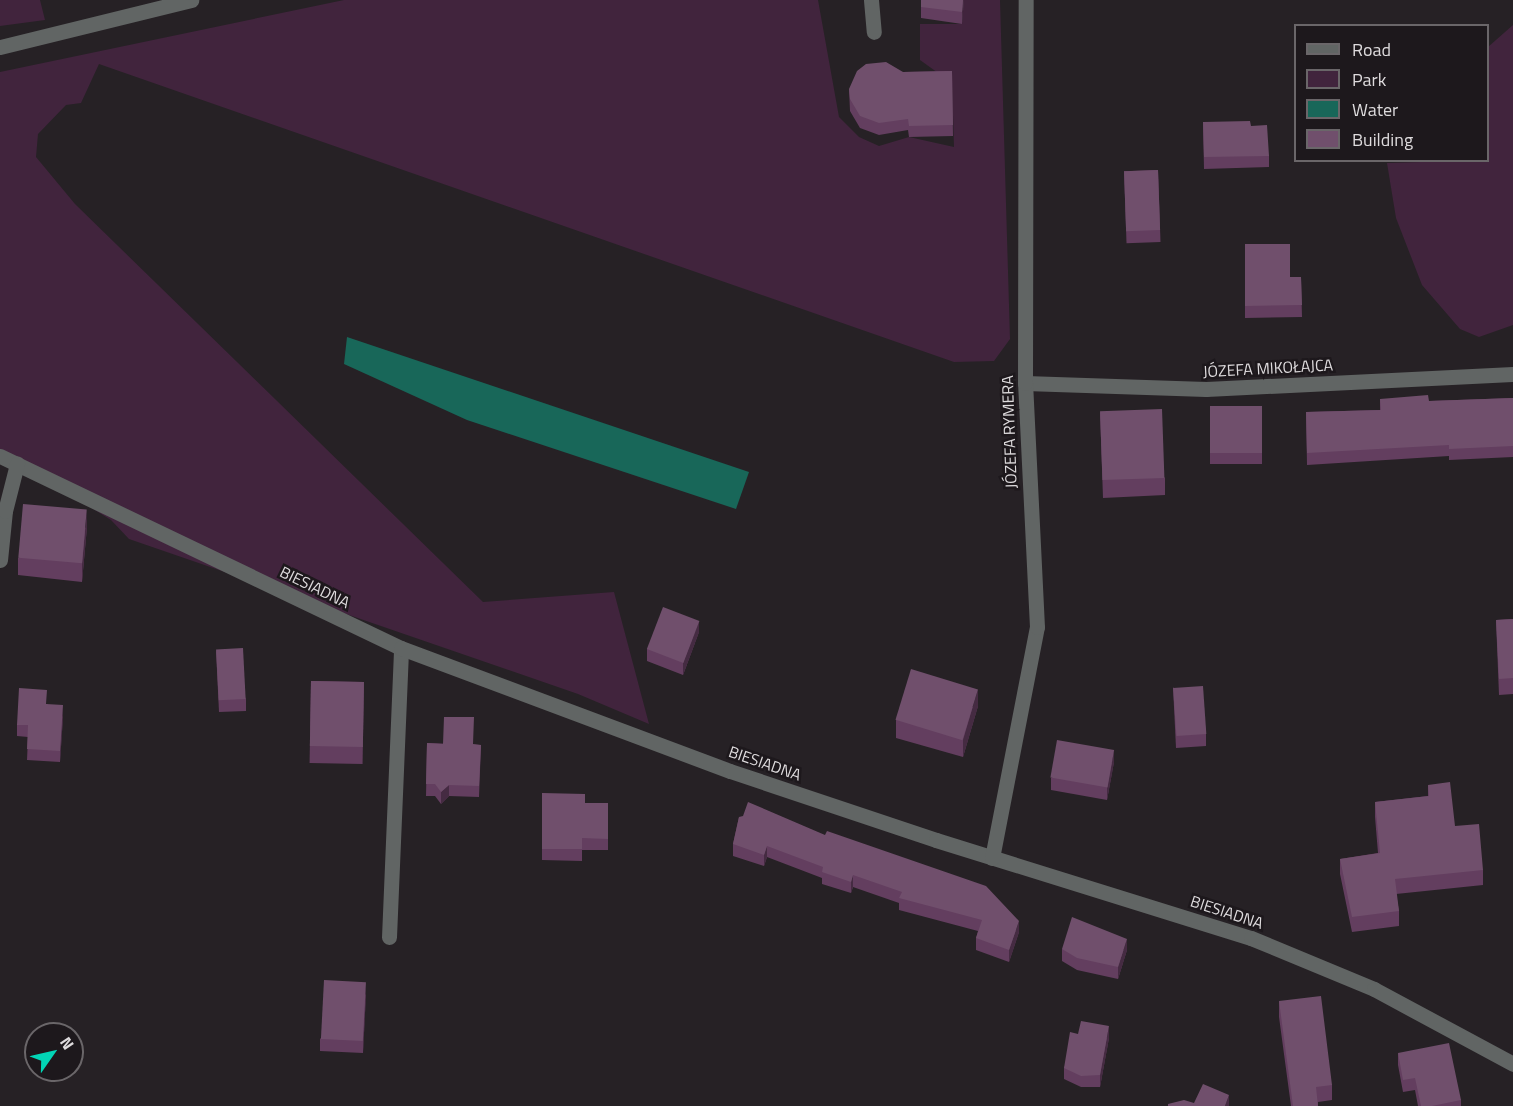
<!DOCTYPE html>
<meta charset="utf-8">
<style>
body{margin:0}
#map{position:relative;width:1513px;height:1106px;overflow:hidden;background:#262125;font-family:"Titillium Web",sans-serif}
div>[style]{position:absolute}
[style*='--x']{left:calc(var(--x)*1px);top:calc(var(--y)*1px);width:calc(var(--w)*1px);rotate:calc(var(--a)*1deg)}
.green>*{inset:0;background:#41243d}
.water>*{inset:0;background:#186759}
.lane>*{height:15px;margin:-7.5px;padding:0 7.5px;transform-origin:7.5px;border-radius:7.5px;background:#616564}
.street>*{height:15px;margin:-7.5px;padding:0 7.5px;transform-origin:7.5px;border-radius:7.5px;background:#616564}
.wall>*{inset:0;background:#633e5f;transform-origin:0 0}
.shaded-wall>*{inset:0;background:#452b42}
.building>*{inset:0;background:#704f6c;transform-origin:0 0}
span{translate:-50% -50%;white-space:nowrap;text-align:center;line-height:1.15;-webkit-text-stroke:5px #1d181c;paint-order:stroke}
.street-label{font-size:16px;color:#dedbdd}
.legend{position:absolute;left:1294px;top:24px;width:195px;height:138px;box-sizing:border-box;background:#1d181c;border:2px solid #6a6669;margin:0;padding:8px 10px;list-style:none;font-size:18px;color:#dedbdd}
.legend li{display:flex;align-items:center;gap:12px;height:30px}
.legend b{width:30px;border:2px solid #6a6669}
.north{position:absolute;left:24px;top:1022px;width:60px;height:60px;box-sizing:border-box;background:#1d181c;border:2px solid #6a6669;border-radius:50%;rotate:56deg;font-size:16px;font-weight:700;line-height:24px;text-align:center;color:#dedbdd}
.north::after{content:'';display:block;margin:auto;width:21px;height:27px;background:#02d5b6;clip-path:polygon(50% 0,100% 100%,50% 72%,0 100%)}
</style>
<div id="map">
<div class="green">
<i style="clip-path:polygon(0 0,40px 0,45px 20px,0 26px)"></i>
<i style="clip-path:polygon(344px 0,818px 0,839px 117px,859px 137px,879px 146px,909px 137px,954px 147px,952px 83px,920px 60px,920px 24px,962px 24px,964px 0,1000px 0,1010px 339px,994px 361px,954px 362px,99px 64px,81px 103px,66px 105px,38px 134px,36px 157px,75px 204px,483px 602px,614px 592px,649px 724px,578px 694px,129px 539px,111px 520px,0 451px,0 72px)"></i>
<i style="clip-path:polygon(1513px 25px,1513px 325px,1479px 337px,1460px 329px,1422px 285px,1396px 218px,1387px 163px,1488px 160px,1488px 47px)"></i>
</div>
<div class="water">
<i style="clip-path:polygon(347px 337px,749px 472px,736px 509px,467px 420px,344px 364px)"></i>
</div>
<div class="lane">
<i style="--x:871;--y:0;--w:32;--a:85"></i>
<i style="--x:0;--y:47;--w:197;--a:-13.8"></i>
<i style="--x:389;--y:937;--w:289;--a:-87.6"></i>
</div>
<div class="street">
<i style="--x:1025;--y:383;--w:181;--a:1.9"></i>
<i style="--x:1206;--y:389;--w:307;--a:-2.8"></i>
<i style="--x:0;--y:456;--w:445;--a:25.6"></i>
<i style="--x:401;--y:648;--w:351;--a:20.5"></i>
<i style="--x:730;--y:771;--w:217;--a:18.5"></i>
<i style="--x:936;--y:840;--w:330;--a:17.3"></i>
<i style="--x:1251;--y:938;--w:133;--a:22.5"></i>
<i style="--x:1374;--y:989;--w:158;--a:28.3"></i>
<i style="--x:0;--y:560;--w:49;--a:-84.2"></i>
<i style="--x:5;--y:511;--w:49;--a:-75.7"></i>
<i style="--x:992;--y:858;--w:235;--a:-79"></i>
<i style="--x:1037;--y:627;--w:244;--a:-92.8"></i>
<i style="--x:1025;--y:383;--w:383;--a:-89.9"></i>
</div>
<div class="wall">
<i style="clip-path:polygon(921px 0,964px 0,962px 24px,921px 18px)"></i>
<i style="clip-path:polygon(952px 71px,953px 136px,909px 137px,908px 130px,879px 135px,860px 128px,850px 111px,849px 89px,903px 72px)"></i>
<i style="clip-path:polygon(1203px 122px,1251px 126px,1269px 156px,1269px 167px,1204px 169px)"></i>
<i style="left:1158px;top:170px;width:72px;height:34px;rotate:88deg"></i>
<i style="clip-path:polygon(1245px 244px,1290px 277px,1301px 277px,1302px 317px,1245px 318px)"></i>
<i style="clip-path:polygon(1513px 398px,1513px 457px,1449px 460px,1449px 456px,1307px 465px,1306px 412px,1380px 410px,1380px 399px,1429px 401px)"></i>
<i style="left:1210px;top:406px;width:52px;height:58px"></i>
<i style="clip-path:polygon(1100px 412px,1165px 478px,1165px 495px,1103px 498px)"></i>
<i style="clip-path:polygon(87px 527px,82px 582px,18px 575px,18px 558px)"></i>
<i style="clip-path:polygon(1513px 619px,1513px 694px,1499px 695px,1496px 620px)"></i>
<i style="clip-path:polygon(699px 632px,683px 675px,647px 661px,647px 649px)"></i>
<i style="clip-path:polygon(216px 650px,246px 699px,246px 711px,219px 712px)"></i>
<i style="left:311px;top:681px;width:53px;height:82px;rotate:1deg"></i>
<i style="clip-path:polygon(1173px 687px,1206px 734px,1206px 746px,1176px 748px)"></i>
<i style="clip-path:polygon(47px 704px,63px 717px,60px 762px,27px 760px,28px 737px,17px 736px,17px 725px)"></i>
<i style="clip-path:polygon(978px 706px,963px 757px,896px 738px,896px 720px)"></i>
<i style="clip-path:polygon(427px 743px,481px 745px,479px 797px,449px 796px,441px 804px,435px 796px,426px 796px)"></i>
<i style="clip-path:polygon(1114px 762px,1107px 800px,1051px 790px,1051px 778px)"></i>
<i style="clip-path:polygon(1428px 785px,1483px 870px,1483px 885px,1396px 894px,1399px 911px,1399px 926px,1352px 932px,1340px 874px,1340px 859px,1378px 853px,1375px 817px,1375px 802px,1428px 796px)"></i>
<i style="clip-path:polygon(542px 793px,585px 803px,608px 803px,608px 850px,582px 850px,582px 861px,542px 860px)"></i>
<i style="clip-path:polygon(739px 817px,1019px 932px,1009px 962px,976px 950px,976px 938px,978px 931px,899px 910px,899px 903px,853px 887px,851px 893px,822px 884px,822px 878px,767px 857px,764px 866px,733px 856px,733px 844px)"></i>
<i style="clip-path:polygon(1062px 949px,1127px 950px,1118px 979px,1077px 970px,1062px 961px)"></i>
<i style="clip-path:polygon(366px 994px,363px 1053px,320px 1051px,320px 1039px)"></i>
<i style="clip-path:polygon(1279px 1001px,1332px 1085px,1332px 1100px,1318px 1102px,1318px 1106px,1291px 1106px,1279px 1017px)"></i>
<i style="clip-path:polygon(1078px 1034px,1109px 1038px,1100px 1087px,1081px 1087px,1064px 1079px,1064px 1068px)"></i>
<i style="clip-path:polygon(1398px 1053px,1461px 1100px,1461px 1106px,1418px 1106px,1415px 1090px,1403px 1092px,1398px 1065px)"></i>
</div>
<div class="shaded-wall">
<i style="clip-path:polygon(963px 0,964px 0,962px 24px,962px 12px)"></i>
<i style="clip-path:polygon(87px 510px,87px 527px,82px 582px,82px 565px)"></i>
<i style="clip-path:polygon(699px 621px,699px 632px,683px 675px,683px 663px)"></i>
<i style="clip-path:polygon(978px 689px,978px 706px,963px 757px,963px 740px)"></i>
<i style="clip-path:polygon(63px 705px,63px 717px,60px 762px,60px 751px)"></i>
<i style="clip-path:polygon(1114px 750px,1114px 762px,1107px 800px,1107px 788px)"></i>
<i style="clip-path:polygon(449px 785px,449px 796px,441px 804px,441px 792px)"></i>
<i style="clip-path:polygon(767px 846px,767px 857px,764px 866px,764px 855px)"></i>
<i style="clip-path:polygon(853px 875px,853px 887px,851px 893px,851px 882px)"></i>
<i style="clip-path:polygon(1019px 921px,1019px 932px,1009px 962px,1009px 950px)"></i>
<i style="clip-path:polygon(1127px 939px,1127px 950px,1118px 979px,1118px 967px)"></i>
<i style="clip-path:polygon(366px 982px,366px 994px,363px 1053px,363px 1042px)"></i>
<i style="clip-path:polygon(1109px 1026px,1109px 1038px,1100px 1087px,1100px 1075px)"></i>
<i style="clip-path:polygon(1229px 1095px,1229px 1106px,1225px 1106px)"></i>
</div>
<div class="building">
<i style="clip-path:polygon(921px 0,963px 0,962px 12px,921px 7px)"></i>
<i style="clip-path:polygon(886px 62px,903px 72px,952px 71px,953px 125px,909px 126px,908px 119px,879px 123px,860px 116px,850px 99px,849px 89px,857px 71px,866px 64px)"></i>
<i style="clip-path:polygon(1250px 121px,1251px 126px,1267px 125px,1269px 156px,1204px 157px,1203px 122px)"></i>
<i style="left:1158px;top:170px;width:60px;height:34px;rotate:88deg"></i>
<i style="clip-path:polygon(1245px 244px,1290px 244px,1290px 277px,1301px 277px,1302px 305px,1245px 306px)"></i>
<i style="clip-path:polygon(1428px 395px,1429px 401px,1513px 398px,1513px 446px,1449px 449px,1449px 445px,1307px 453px,1306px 412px,1381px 410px,1380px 399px)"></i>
<i style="left:1210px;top:406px;width:52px;height:47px"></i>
<i style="left:1162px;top:409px;width:69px;height:62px;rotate:88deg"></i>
<i style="left:23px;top:504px;width:64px;height:54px;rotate:5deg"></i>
<i style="left:663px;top:607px;width:39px;height:45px;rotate:21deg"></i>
<i style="clip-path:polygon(1513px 619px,1513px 678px,1499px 679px,1496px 620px)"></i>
<i style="left:243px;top:648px;width:51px;height:27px;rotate:87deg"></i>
<i style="left:911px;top:669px;width:70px;height:53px;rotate:17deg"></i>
<i style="left:311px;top:681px;width:53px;height:65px;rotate:1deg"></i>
<i style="left:1203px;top:686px;width:48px;height:30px;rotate:86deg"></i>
<i style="clip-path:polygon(19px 688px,47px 690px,46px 704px,63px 705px,60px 751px,27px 749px,28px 725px,17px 725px)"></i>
<i style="clip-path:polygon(444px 717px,474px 717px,473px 744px,481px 745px,479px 786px,449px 785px,441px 792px,435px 784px,426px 784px,427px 743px,443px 744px)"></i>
<i style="left:1057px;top:740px;width:58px;height:38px;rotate:10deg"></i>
<i style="clip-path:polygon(1450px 782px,1455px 826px,1479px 824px,1483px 870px,1395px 879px,1399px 911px,1352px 917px,1340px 859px,1380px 853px,1375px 802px,1429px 796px,1428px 785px)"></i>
<i style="clip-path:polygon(542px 793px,585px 794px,585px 803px,608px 803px,608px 839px,582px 838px,582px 849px,542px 849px)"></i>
<i style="clip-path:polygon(748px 802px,825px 835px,827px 831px,986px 886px,1019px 921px,1009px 950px,976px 938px,982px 920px,899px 898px,902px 892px,853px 875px,851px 882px,822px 872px,823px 867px,767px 846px,764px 855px,733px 844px,739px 817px,743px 816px)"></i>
<i style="clip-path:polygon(1072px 917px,1127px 939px,1118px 967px,1077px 958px,1062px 949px)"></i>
<i style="left:324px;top:980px;width:42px;height:59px;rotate:3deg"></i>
<i style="clip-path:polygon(1321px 996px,1332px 1085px,1316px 1087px,1318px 1106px,1293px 1106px,1279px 1001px)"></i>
<i style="clip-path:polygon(1081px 1021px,1109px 1026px,1100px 1075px,1081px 1076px,1064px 1068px,1070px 1032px,1078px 1034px)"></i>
<i style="clip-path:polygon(1449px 1043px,1461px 1100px,1432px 1106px,1421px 1106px,1415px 1078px,1403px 1080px,1398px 1053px)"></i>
<i style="clip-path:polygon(1203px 1084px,1229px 1095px,1225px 1106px,1168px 1106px,1168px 1104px,1184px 1100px,1194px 1103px)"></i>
</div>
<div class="street-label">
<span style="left:1268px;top:368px;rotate:-3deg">JÓZEFA MIKOŁAJCA</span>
<span style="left:1009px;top:432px;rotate:-92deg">JÓZEFA RYMERA</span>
<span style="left:315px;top:587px;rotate:26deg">BIESIADNA</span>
<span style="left:765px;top:763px;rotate:19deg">BIESIADNA</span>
<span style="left:1227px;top:912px;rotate:18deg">BIESIADNA</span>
</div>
<ul class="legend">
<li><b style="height:8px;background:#616564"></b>Road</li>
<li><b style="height:16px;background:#41243d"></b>Park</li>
<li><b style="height:16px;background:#186759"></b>Water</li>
<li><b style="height:16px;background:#704f6c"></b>Building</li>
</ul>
<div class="north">N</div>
</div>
